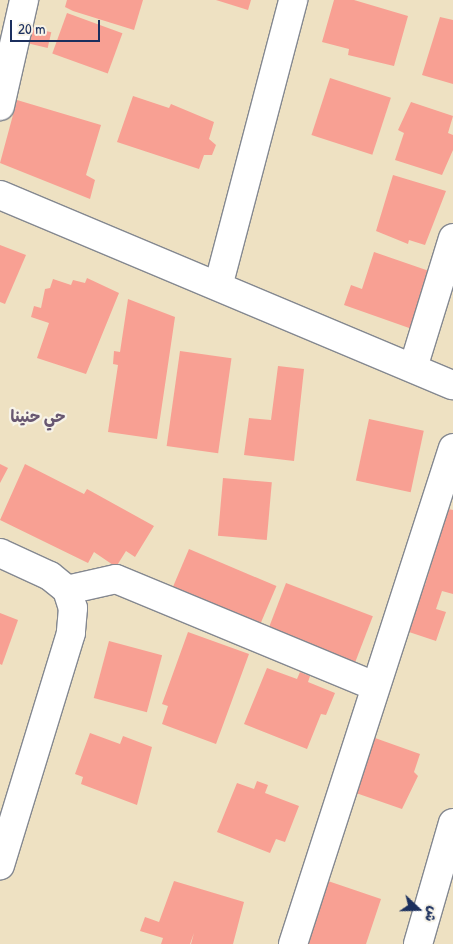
<!DOCTYPE html>
<meta charset="utf-8">
<style>
body{margin:0}
#map{position:relative;width:453px;height:944px;overflow:hidden;background:#eee1c2;font-family:"Patrick Hand","Playpen Sans Arabic",sans-serif}
div>[style]{position:absolute}
[style*='--x']{left:calc(var(--x)*1px);top:calc(var(--y)*1px);width:calc(var(--w)*1px);rotate:calc(var(--a)*1deg)}
.building>*{inset:0;background:#f8a093;transform-origin:0 0}
.roads{filter:drop-shadow(1px 0 #848890) drop-shadow(-1px 0 #848890) drop-shadow(0 1px #848890) drop-shadow(0 -1px #848890)}
.minor>*{height:28px;margin:-14px;padding:0 14px;transform-origin:14px;border-radius:14px;background:#fff}
span{translate:-50% -50%;white-space:nowrap;text-align:center;line-height:1.15;-webkit-text-stroke:4.5px #f7f3e8;paint-order:stroke}
.neighbourhood-label{font-size:16px;color:#685771;font-weight:700}
.north{position:absolute;left:393px;top:884px;width:50px;height:50px;-webkit-text-stroke:4px #f7f3e8;paint-order:stroke;rotate:111deg;font-size:14px;font-weight:700;line-height:20px;text-align:center;color:#1b2f5e}
.north::after{content:'';display:block;margin:auto;width:18px;height:22px;background:#1b2f5e;clip-path:polygon(50% 0,100% 100%,50% 72%,0 100%)}
.scale{position:absolute;left:10px;top:20px;width:90px;height:22px;box-sizing:border-box;border:2px solid #1b2f5e;border-top:0;padding-left:6px;font-size:15px;line-height:18px;white-space:nowrap;color:#1b2f5e;-webkit-text-stroke:4px #f7f3e8;paint-order:stroke}
</style>
<div id="map">
<div class="building">
<i style="clip-path:polygon(67px 0,143px 0,134px 30px,73px 11px,65px 7px)"></i>
<i style="clip-path:polygon(216px 0,251px 0,248px 10px)"></i>
<i style="clip-path:polygon(334px 0,354px 0,408px 16px,394px 66px,348px 55px,349px 49px,322px 42px)"></i>
<i style="left:67px;top:13px;width:59px;height:43px;rotate:20deg"></i>
<i style="clip-path:polygon(440px 17px,453px 20px,453px 84px,422px 75px)"></i>
<i style="left:24px;top:26px;width:28px;height:16px;rotate:13deg"></i>
<i style="left:330px;top:78px;width:64px;height:60px;rotate:18deg"></i>
<i style="clip-path:polygon(133px 96px,169px 108px,171px 104px,214px 122px,209px 139px,216px 145px,212px 155px,204px 155px,199px 169px,117px 142px)"></i>
<i style="clip-path:polygon(17px 100px,101px 125px,86px 175px,95px 180px,90px 199px,0 163px)"></i>
<i style="clip-path:polygon(411px 102px,453px 116px,448px 133px,453px 135px,453px 150px,442px 175px,395px 160px,404px 133px,398px 130px)"></i>
<i style="clip-path:polygon(393px 175px,446px 191px,425px 245px,409px 240px,408px 244px,376px 231px)"></i>
<i style="clip-path:polygon(0 245px,26px 255px,5px 304px,0 302px)"></i>
<i style="clip-path:polygon(374px 252px,432px 272px,412px 329px,344px 305px,351px 285px,362px 289px)"></i>
<i style="clip-path:polygon(87px 278px,119px 293px,86px 374px,37px 358px,49px 323px,31px 317px,34px 306px,41px 308px,45px 289px,50px 288px,53px 279px,71px 285px,73px 280px,85px 283px)"></i>
<i style="clip-path:polygon(128px 299px,175px 317px,157px 439px,108px 432px,118px 365px,113px 364px,114px 351px,120px 352px)"></i>
<i style="left:180px;top:351px;width:52px;height:96px;rotate:8deg"></i>
<i style="clip-path:polygon(278px 366px,304px 369px,294px 461px,244px 455px,249px 418px,271px 420px)"></i>
<i style="left:369px;top:419px;width:56px;height:63px;rotate:12deg"></i>
<i style="clip-path:polygon(0 464px,8px 468px,0 483px)"></i>
<i style="clip-path:polygon(25px 464px,84px 494px,87px 489px,154px 526px,135px 557px,126px 551px,116px 567px,94px 552px,88px 563px,0 520px)"></i>
<i style="left:223px;top:478px;width:49px;height:58px;rotate:5deg"></i>
<i style="clip-path:polygon(448px 509px,453px 510px,453px 594px,442px 591px,436px 609px,446px 612px,436px 641px,400px 629px,416px 582px,425px 585px)"></i>
<i style="left:189px;top:549px;width:95px;height:48px;rotate:23deg"></i>
<i style="left:286px;top:583px;width:93px;height:53px;rotate:21deg"></i>
<i style="clip-path:polygon(0 613px,18px 620px,2px 665px,0 664px)"></i>
<i style="clip-path:polygon(188px 632px,249px 654px,216px 744px,162px 724px,168px 706px,162px 704px)"></i>
<i style="left:109px;top:641px;width:55px;height:59px;rotate:15deg"></i>
<i style="clip-path:polygon(267px 668px,297px 679px,300px 672px,310px 676px,308px 682px,335px 693px,326px 715px,321px 714px,307px 749px,244px 724px)"></i>
<i style="clip-path:polygon(90px 733px,120px 744px,123px 736px,152px 747px,137px 805px,81px 784px,83px 777px,75px 774px)"></i>
<i style="clip-path:polygon(375px 738px,420px 754px,414px 772px,418px 776px,402px 809px,356px 793px)"></i>
<i style="clip-path:polygon(257px 781px,268px 785px,265px 793px,299px 806px,285px 842px,276px 839px,270px 853px,217px 832px,237px 783px,254px 789px)"></i>
<i style="clip-path:polygon(174px 881px,244px 902px,233px 944px,191px 944px,194px 933px,190px 944px,161px 944px,163px 938px,140px 931px,145px 917px,159px 922px)"></i>
<i style="clip-path:polygon(328px 881px,381px 899px,366px 944px,307px 944px,310px 938px,304px 936px,309px 920px,315px 922px)"></i>
</div>
<div class="roads">
<div class="minor">
<i style="--x:0;--y:106;--w:109;--a:-77.2"></i>
<i style="--x:0;--y:195;--w:491;--a:22.8"></i>
<i style="--x:219;--y:283;--w:293;--a:-75.3"></i>
<i style="--x:413;--y:368;--w:136;--a:-72.9"></i>
<i style="--x:0;--y:553;--w:55;--a:24.7"></i>
<i style="--x:50;--y:576;--w:22;--a:39"></i>
<i style="--x:67;--y:590;--w:19;--a:72"></i>
<i style="--x:73;--y:608;--w:25;--a:95"></i>
<i style="--x:71;--y:633;--w:243;--a:107"></i>
<i style="--x:67;--y:590;--w:50;--a:-12.7"></i>
<i style="--x:116;--y:579;--w:279;--a:22.5"></i>
<i style="--x:293;--y:944;--w:521;--a:-72.12"></i>
<i style="--x:418;--y:944;--w:126;--a:-73.9"></i>
</div>
</div>
<div class="neighbourhood-label">
<span style="left:38px;top:416px">حي حنينا</span>
</div>
<div class="north">ش</div>
<div class="scale">20 m</div>
</div>
